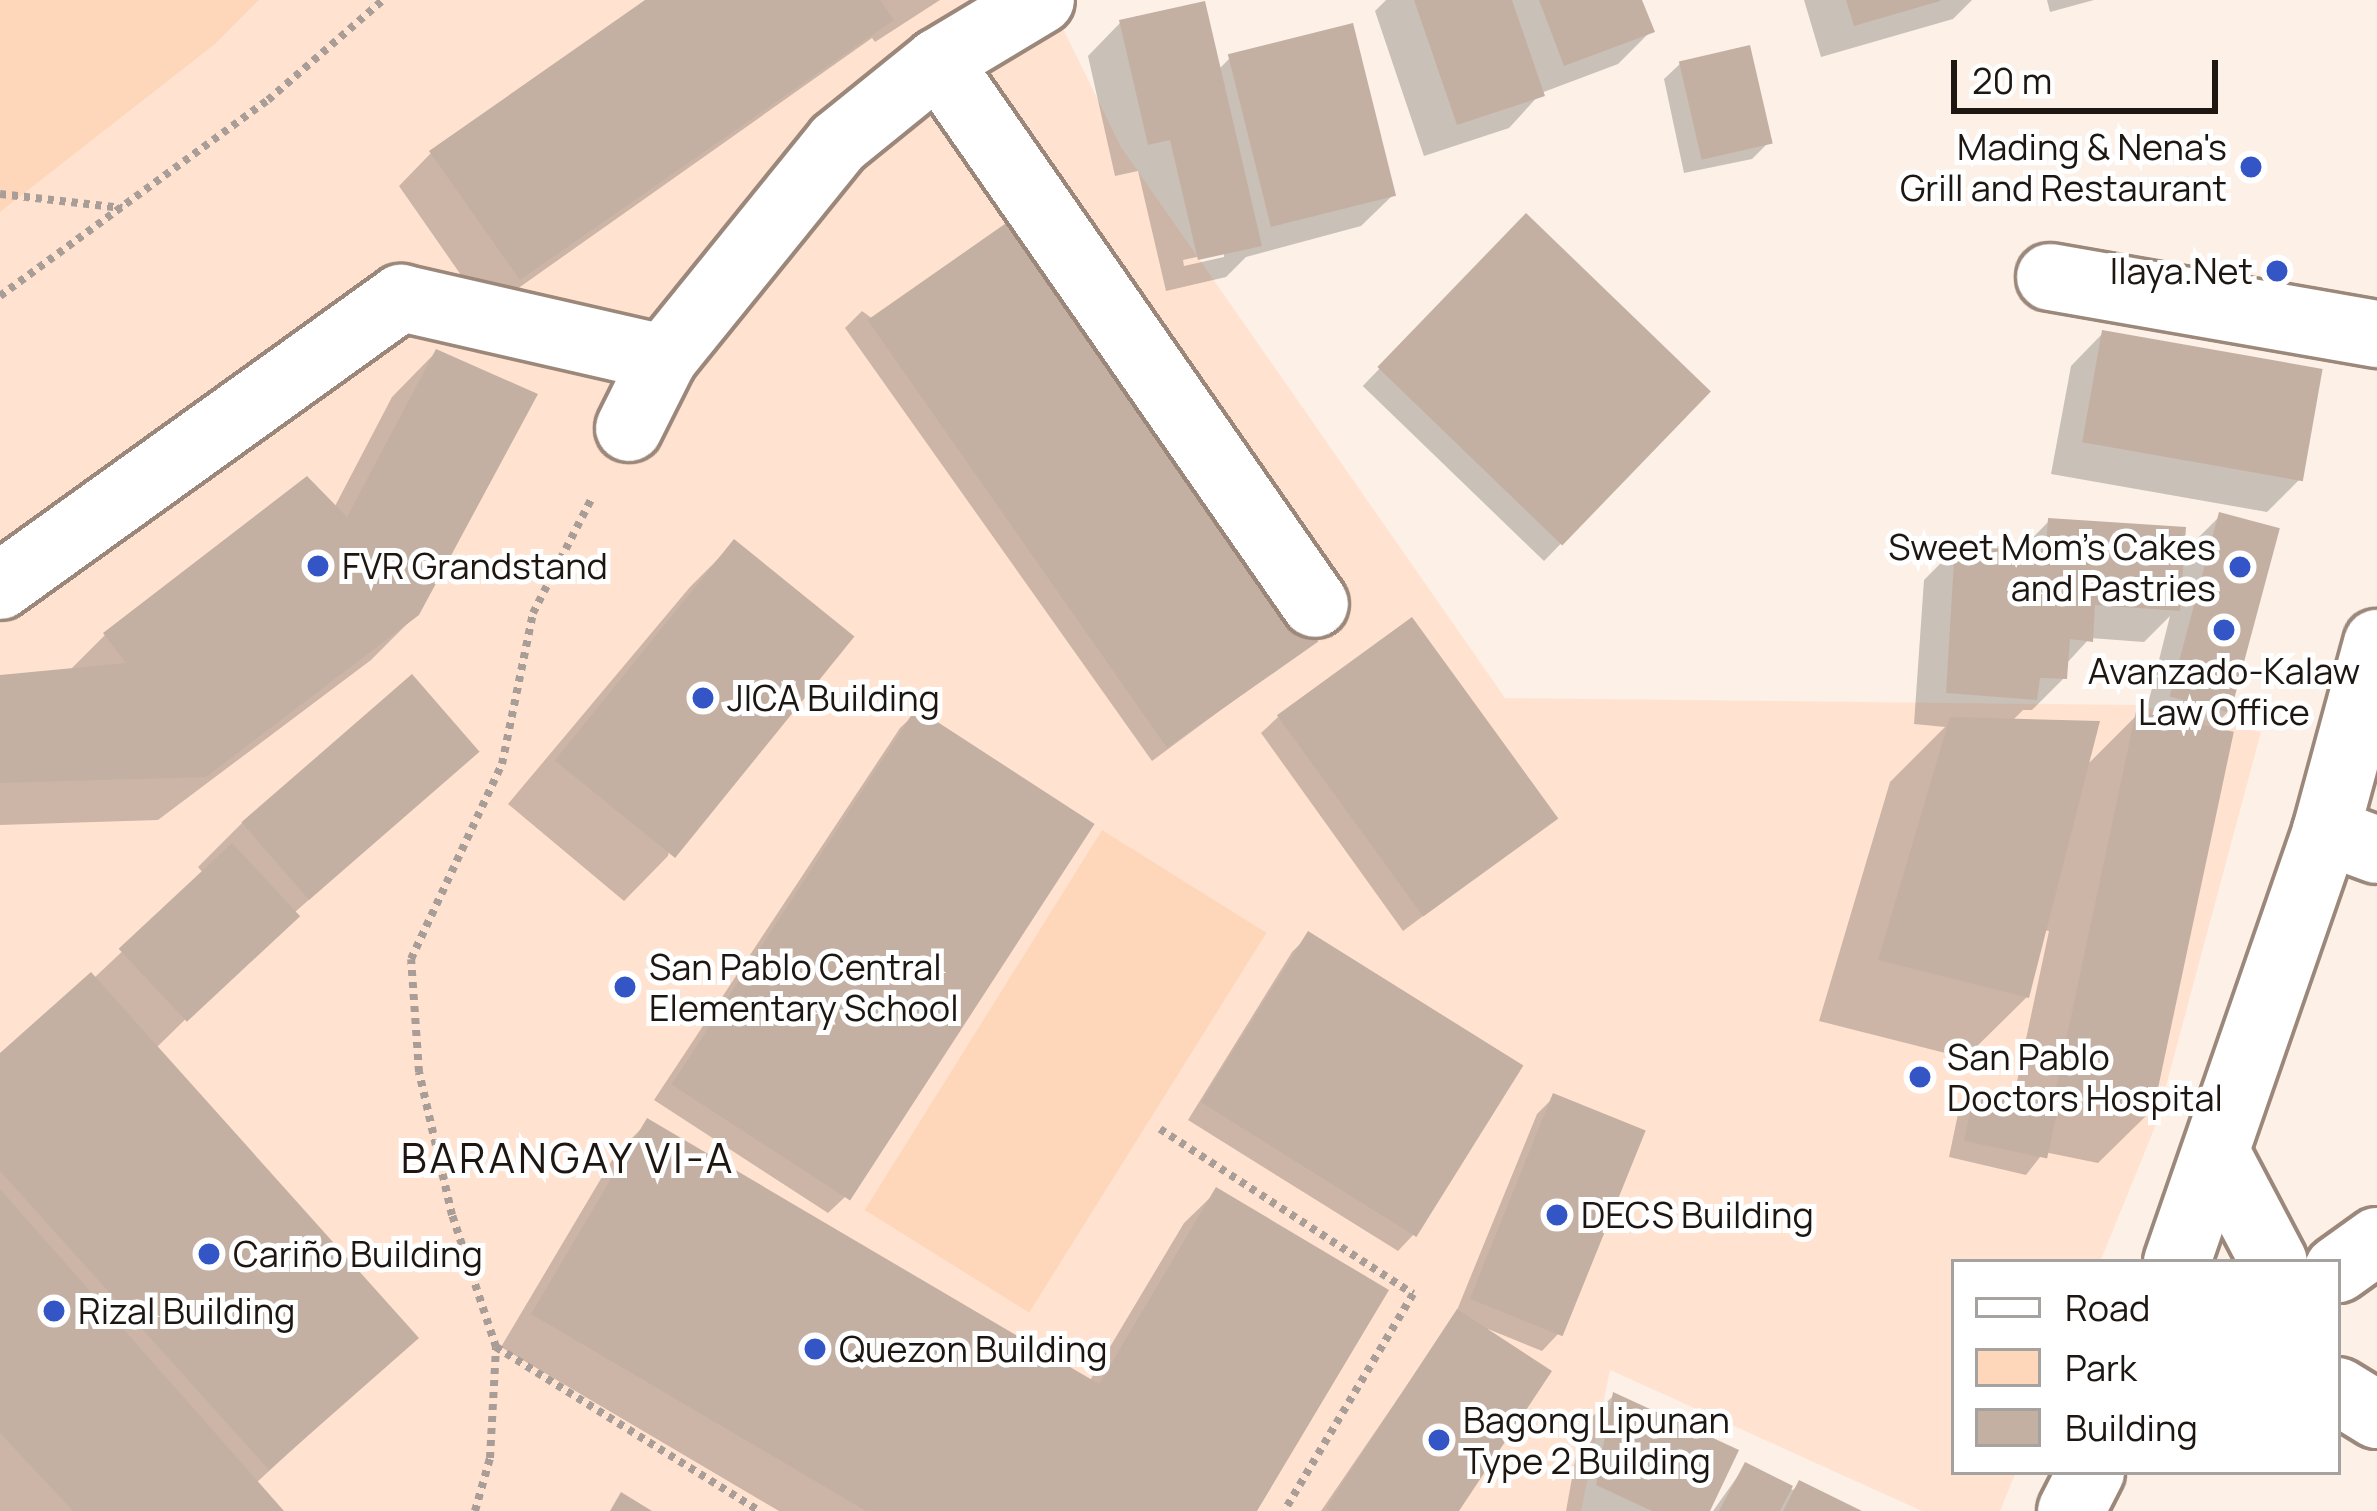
<!DOCTYPE html>
<meta charset="utf-8">
<style>
body{margin:0}
#map{position:relative;width:2377px;height:1511px;overflow:hidden;background:#fcf0e7;font-family:Manrope,sans-serif}
div>[style]{position:absolute}
[style*='--x']{left:calc(var(--x)*1px);top:calc(var(--y)*1px);width:calc(var(--w)*1px);rotate:calc(var(--a)*1deg)}
.built>*{inset:0;background:#ffe3d0}
.green>*{inset:0;background:#fed7bb;transform-origin:0 0}
.shadow>*{inset:0;background:#0003;transform-origin:0 0}
.building>*{inset:0;background:#c4b0a3;transform-origin:0 0}
.path>*{height:8px;margin-top:-4px;transform-origin:0;background:repeating-linear-gradient(90deg,#a99e97 0 6px,transparent 0 12px)}
.roads{filter:drop-shadow(3px 0 #9b887b) drop-shadow(-3px 0 #9b887b) drop-shadow(0 3px #9b887b) drop-shadow(0 -3px #9b887b)}
.minor>*{height:66px;margin:-33px;padding:0 33px;transform-origin:33px;border-radius:33px;background:#fff}
.dots>*{width:33px;height:33px;translate:-50% -50%;box-sizing:border-box;border:6px solid #fff;border-radius:50%}
span{translate:-50% -50%;white-space:nowrap;text-align:center;line-height:1.15;-webkit-text-stroke:10px #fff;paint-order:stroke}
.poi-label{font-size:36px;color:#1d1611}
.right{translate:-100% -50%;text-align:right}
.left{translate:0 -50%;text-align:left}
.quarter-label{font-size:42px;color:#1d1611;letter-spacing:3px}
.legend{position:absolute;left:1951px;top:1259px;width:390px;height:216px;box-sizing:border-box;background:#fff;border:3px solid #a5a2a0;margin:0;padding:15px 21px;list-style:none;font-size:36px;color:#1d1611}
.legend li{display:flex;align-items:center;gap:24px;height:60px}
.legend b{width:60px;border:3px solid #a5a2a0}
.scale{position:absolute;left:1951px;top:60px;width:267px;height:54px;box-sizing:border-box;border:6px solid #1d1611;border-top:0;padding-left:15px;font-size:36px;line-height:42px;white-space:nowrap;color:#1d1611;-webkit-text-stroke:9px #fff;paint-order:stroke}
</style>
<div id="map">
<div class="built">
<i style="clip-path:polygon(0 0,1049px 0,1121px 147px,1505px 698px,2135px 705px,2261px 732px,2155px 1127px,2100px 1262px,1954px 1262px,1954px 1472px,2016px 1472px,2000px 1511px,1922px 1511px,1610px 1370px,1581px 1511px,0 1511px)"></i>
</div>
<div class="green">
<i style="clip-path:polygon(0 0,259px 0,215px 44px,0 212px)"></i>
<i style="left:1102px;top:830px;width:194px;height:448px;rotate:32deg"></i>
</div>
<div class="shadow">
<i style="clip-path:polygon(651px 0,940px 0,875px 42px,872px 38px,486px 311px,399px 186px,431px 153px)"></i>
<i style="clip-path:polygon(1386px 0,1639px 0,1651px 31px,1618px 64px,1541px 93px,1509px 128px,1424px 156px,1375px 11px)"></i>
<i style="clip-path:polygon(1804px 0,1972px 0,1953px 19px,1821px 57px)"></i>
<i style="clip-path:polygon(2047px 0,2094px 0,2050px 12px)"></i>
<i style="clip-path:polygon(evenodd,1120px 23px,1218px 70px,1230px 58px,1394px 194px,1361px 226px,1246px 257px,1226px 277px,1166px 291px,1138px 171px,1115px 176px,1088px 56px,1120px 23px,1224px 251px,1224px 257px,1184px 266px,1183px 260px,1224px 251px)"></i>
<i style="clip-path:polygon(1681px 63px,1768px 143px,1752px 159px,1684px 173px,1664px 79px)"></i>
<i style="left:1526px;top:217px;width:252px;height:235px;rotate:44deg"></i>
<i style="clip-path:polygon(862px 311px,1314px 641px,1152px 761px,845px 328px)"></i>
<i style="clip-path:polygon(2103px 333px,2299px 480px,2267px 512px,2051px 474px,2071px 366px)"></i>
<i style="clip-path:polygon(436px 352px,417px 614px,371px 660px,158px 820px,0 825px,0 678px,69px 671px,105px 635px,334px 508px,392px 397px)"></i>
<i style="clip-path:polygon(evenodd,2220px 516px,2229px 711px,2210px 730px,2151px 1111px,2098px 1163px,2044px 1152px,2026px 1175px,1949px 1157px,1959px 1109px,1976px 1092px,2013px 1100px,2049px 931px,2044px 930px,2027px 997px,1965px 1058px,1819px 1021px,1890px 782px,1945px 727px,1914px 724px,1924px 580px,1957px 547px,2020px 551px,2049px 521px,2184px 564px,2188px 548px,2220px 516px,2170px 616px,2145px 716px,2137px 715px,2086px 766px,2011px 722px,2023px 710px,2032px 710px,2064px 678px,2065px 665px,2090px 638px,2144px 642px,2170px 616px)"></i>
<i style="clip-path:polygon(734px 543px,668px 856px,624px 901px,508px 804px,690px 587px)"></i>
<i style="clip-path:polygon(917px 712px,845px 1197px,828px 1213px,654px 1100px,900px 728px)"></i>
<i style="clip-path:polygon(1278px 717px,1553px 819px,1403px 931px,1261px 733px)"></i>
<i style="clip-path:polygon(476px 751px,294px 913px,155px 1049px,415px 1337px,256px 1483px,280px 1511px,0 1511px,0 1057px,93px 979px,204px 874px,198px 867px,242px 823px)"></i>
<i style="clip-path:polygon(1309px 935px,1520px 1066px,1414px 1234px,1398px 1251px,1188px 1120px,1292px 952px)"></i>
<i style="clip-path:polygon(1554px 1097px,1558px 1334px,1542px 1351px,1488px 1329px,1456px 1511px,1321px 1511px,1455px 1315px,1537px 1114px)"></i>
<i style="clip-path:polygon(648px 1122px,1089px 1382px,1184px 1223px,1217px 1191px,1254px 1511px,779px 1511px,501px 1347px,615px 1155px)"></i>
<i style="clip-path:polygon(1614px 1395px,1707px 1511px,1566px 1511px,1581px 1428px)"></i>
<i style="clip-path:polygon(1745px 1466px,1793px 1490px,1800px 1483px,1855px 1511px,1713px 1511px)"></i>
</div>
<div class="building">
<i style="clip-path:polygon(645px 0,880px 0,894px 20px,520px 280px,429px 151px)"></i>
<i style="clip-path:polygon(1414px 0,1512px 0,1545px 96px,1457px 125px)"></i>
<i style="clip-path:polygon(1539px 0,1642px 0,1655px 32px,1564px 66px)"></i>
<i style="clip-path:polygon(1846px 0,1940px 0,1940px 1px,1854px 26px)"></i>
<i style="clip-path:polygon(1205px 1px,1262px 246px,1198px 260px,1170px 140px,1148px 145px,1119px 20px)"></i>
<i style="left:1353px;top:23px;width:178px;height:129px;rotate:76deg"></i>
<i style="left:1750px;top:45px;width:101px;height:73px;rotate:77deg"></i>
<i style="left:1526px;top:213px;width:257px;height:214px;rotate:44deg"></i>
<i style="left:1019px;top:214px;width:522px;height:185px;rotate:55deg"></i>
<i style="left:2102px;top:330px;width:224px;height:114px;rotate:10deg"></i>
<i style="clip-path:polygon(436px 349px,538px 394px,419px 615px,206px 777px,0 783px,0 675px,126px 663px,103px 633px,307px 476px,347px 517px)"></i>
<i style="left:2219px;top:512px;width:63px;height:191px;rotate:15deg"></i>
<i style="clip-path:polygon(2048px 518px,2186px 527px,2180px 611px,2095px 605px,2093px 642px,2070px 639px,2067px 679px,2040px 678px,2037px 700px,1946px 693px,1955px 544px,2046px 549px)"></i>
<i style="left:734px;top:539px;width:155px;height:285px;rotate:39deg"></i>
<i style="left:1412px;top:617px;width:249px;height:167px;rotate:54deg"></i>
<i style="left:412px;top:674px;width:103px;height:226px;rotate:49deg"></i>
<i style="left:916px;top:708px;width:213px;height:449px;rotate:33deg"></i>
<i style="left:2136px;top:711px;width:100px;height:389px;rotate:12deg"></i>
<i style="clip-path:polygon(1950px 717px,2100px 721px,2029px 998px,1878px 960px)"></i>
<i style="left:232px;top:843px;width:100px;height:155px;rotate:47deg"></i>
<i style="left:1308px;top:931px;width:254px;height:202px;rotate:32deg"></i>
<i style="clip-path:polygon(91px 972px,419px 1338px,269px 1470px,0 1171px,0 1053px)"></i>
<i style="left:1975px;top:1089px;width:85px;height:53px;rotate:12deg"></i>
<i style="left:1553px;top:1093px;width:100px;height:222px;rotate:22deg"></i>
<i style="clip-path:polygon(647px 1118px,1099px 1384px,1216px 1187px,1389px 1290px,1257px 1511px,866px 1511px,531px 1314px)"></i>
<i style="clip-path:polygon(0 1189px,284px 1511px,73px 1511px,0 1433px)"></i>
<i style="clip-path:polygon(1457px 1309px,1552px 1371px,1459px 1511px,1330px 1511px,1326px 1508px)"></i>
<i style="clip-path:polygon(1613px 1392px,1739px 1450px,1710px 1511px,1652px 1511px,1596px 1485px)"></i>
<i style="clip-path:polygon(1745px 1462px,1793px 1486px,1780px 1511px,1719px 1511px)"></i>
<i style="clip-path:polygon(1799px 1480px,1862px 1511px,1783px 1511px)"></i>
<i style="clip-path:polygon(621px 1492px,652px 1511px,610px 1511px)"></i>
</div>
<div class="path">
<i style="--x:0;--y:194;--w:123;--a:6.5"></i>
<i style="--x:0;--y:296;--w:332;--a:-36.2"></i>
<i style="--x:268;--y:100;--w:152;--a:-41"></i>
<i style="--x:1160;--y:1129;--w:302;--a:33.1"></i>
<i style="--x:1413;--y:1294;--w:252;--a:120.7"></i>
<i style="--x:496;--y:1347;--w:310;--a:31.9"></i>
<i style="--x:475;--y:1511;--w:55;--a:-74.2"></i>
<i style="--x:490;--y:1458;--w:111;--a:-86.9"></i>
<i style="--x:496;--y:1347;--w:139;--a:-108.4"></i>
<i style="--x:452;--y:1215;--w:147;--a:-103"></i>
<i style="--x:419;--y:1072;--w:113;--a:-94"></i>
<i style="--x:411;--y:959;--w:215;--a:-65"></i>
<i style="--x:502;--y:764;--w:154;--a:-78.4"></i>
<i style="--x:533;--y:613;--w:131;--a:-62.9"></i>
</div>
<div class="roads">
<div class="minor">
<i style="--x:938;--y:62;--w:660;--a:55.18"></i>
<i style="--x:2050;--y:277;--w:332;--a:9.9"></i>
<i style="--x:629;--y:428;--w:78;--a:-63.4"></i>
<i style="--x:664;--y:358;--w:277;--a:-51"></i>
<i style="--x:838;--y:143;--w:129;--a:-39"></i>
<i style="--x:938;--y:62;--w:120;--a:-31"></i>
<i style="--x:0;--y:586;--w:494;--a:-35.7"></i>
<i style="--x:401;--y:298;--w:270;--a:12.9"></i>
<i style="--x:2326;--y:831;--w:54;--a:20.4"></i>
<i style="--x:2217;--y:1154;--w:122;--a:62.2"></i>
<i style="--x:2177;--y:1262;--w:456;--a:-70.9"></i>
<i style="--x:2326;--y:831;--w:195;--a:-74.8"></i>
<i style="--x:2338;--y:1269;--w:48;--a:-35.7"></i>
<i style="--x:2338;--y:1391;--w:46;--a:31.6"></i>
<i style="--x:2071;--y:1511;--w:44;--a:-62.9"></i>
</div>
</div>
<div class="dots">
<i style="left:2251px;top:167px;background:#3355c6"></i>
<i style="left:2277px;top:271px;background:#3355c6"></i>
<i style="left:318px;top:566px;background:#3355c6"></i>
<i style="left:2240px;top:567px;background:#3355c6"></i>
<i style="left:2224px;top:630px;background:#3355c6"></i>
<i style="left:703px;top:698px;background:#3355c6"></i>
<i style="left:625px;top:987px;background:#3355c6"></i>
<i style="left:1920px;top:1077px;background:#3355c6"></i>
<i style="left:1557px;top:1215px;background:#3355c6"></i>
<i style="left:209px;top:1254px;background:#3355c6"></i>
<i style="left:54px;top:1311px;background:#3355c6"></i>
<i style="left:815px;top:1349px;background:#3355c6"></i>
<i style="left:1439px;top:1440px;background:#3355c6"></i>
</div>
<div class="poi-label">
<span class="right" style="left:2227px;top:167px">Mading &amp; Nena's<br>Grill and Restaurant</span>
<span class="right" style="left:2253px;top:271px">Ilaya.Net</span>
<span class="right" style="left:2216px;top:567px">Sweet Mom's Cakes<br>and Pastries</span>
<span class="left" style="left:342px;top:566px">FVR Grandstand</span>
<span style="left:2224px;top:691px">Avanzado-Kalaw<br>Law Office</span>
<span class="left" style="left:727px;top:698px">JICA Building</span>
<span class="left" style="left:649px;top:987px">San Pablo Central<br>Elementary School</span>
<span class="left" style="left:1947px;top:1077px">San Pablo<br>Doctors Hospital</span>
<span class="left" style="left:1581px;top:1215px">DECS Building</span>
<span class="left" style="left:233px;top:1254px">Cariño Building</span>
<span class="left" style="left:78px;top:1311px">Rizal Building</span>
<span class="left" style="left:839px;top:1349px">Quezon Building</span>
<span class="left" style="left:1463px;top:1440px">Bagong Lipunan<br>Type 2 Building</span>
</div>
<div class="quarter-label">
<span style="left:568px;top:1157px">BARANGAY VI-A</span>
</div>
<ul class="legend">
<li><b style="height:15px;background:#fff"></b>Road</li>
<li><b style="height:33px;background:#fed7bb"></b>Park</li>
<li><b style="height:33px;background:#c4b0a3"></b>Building</li>
</ul>
<div class="scale">20 m</div>
</div>
